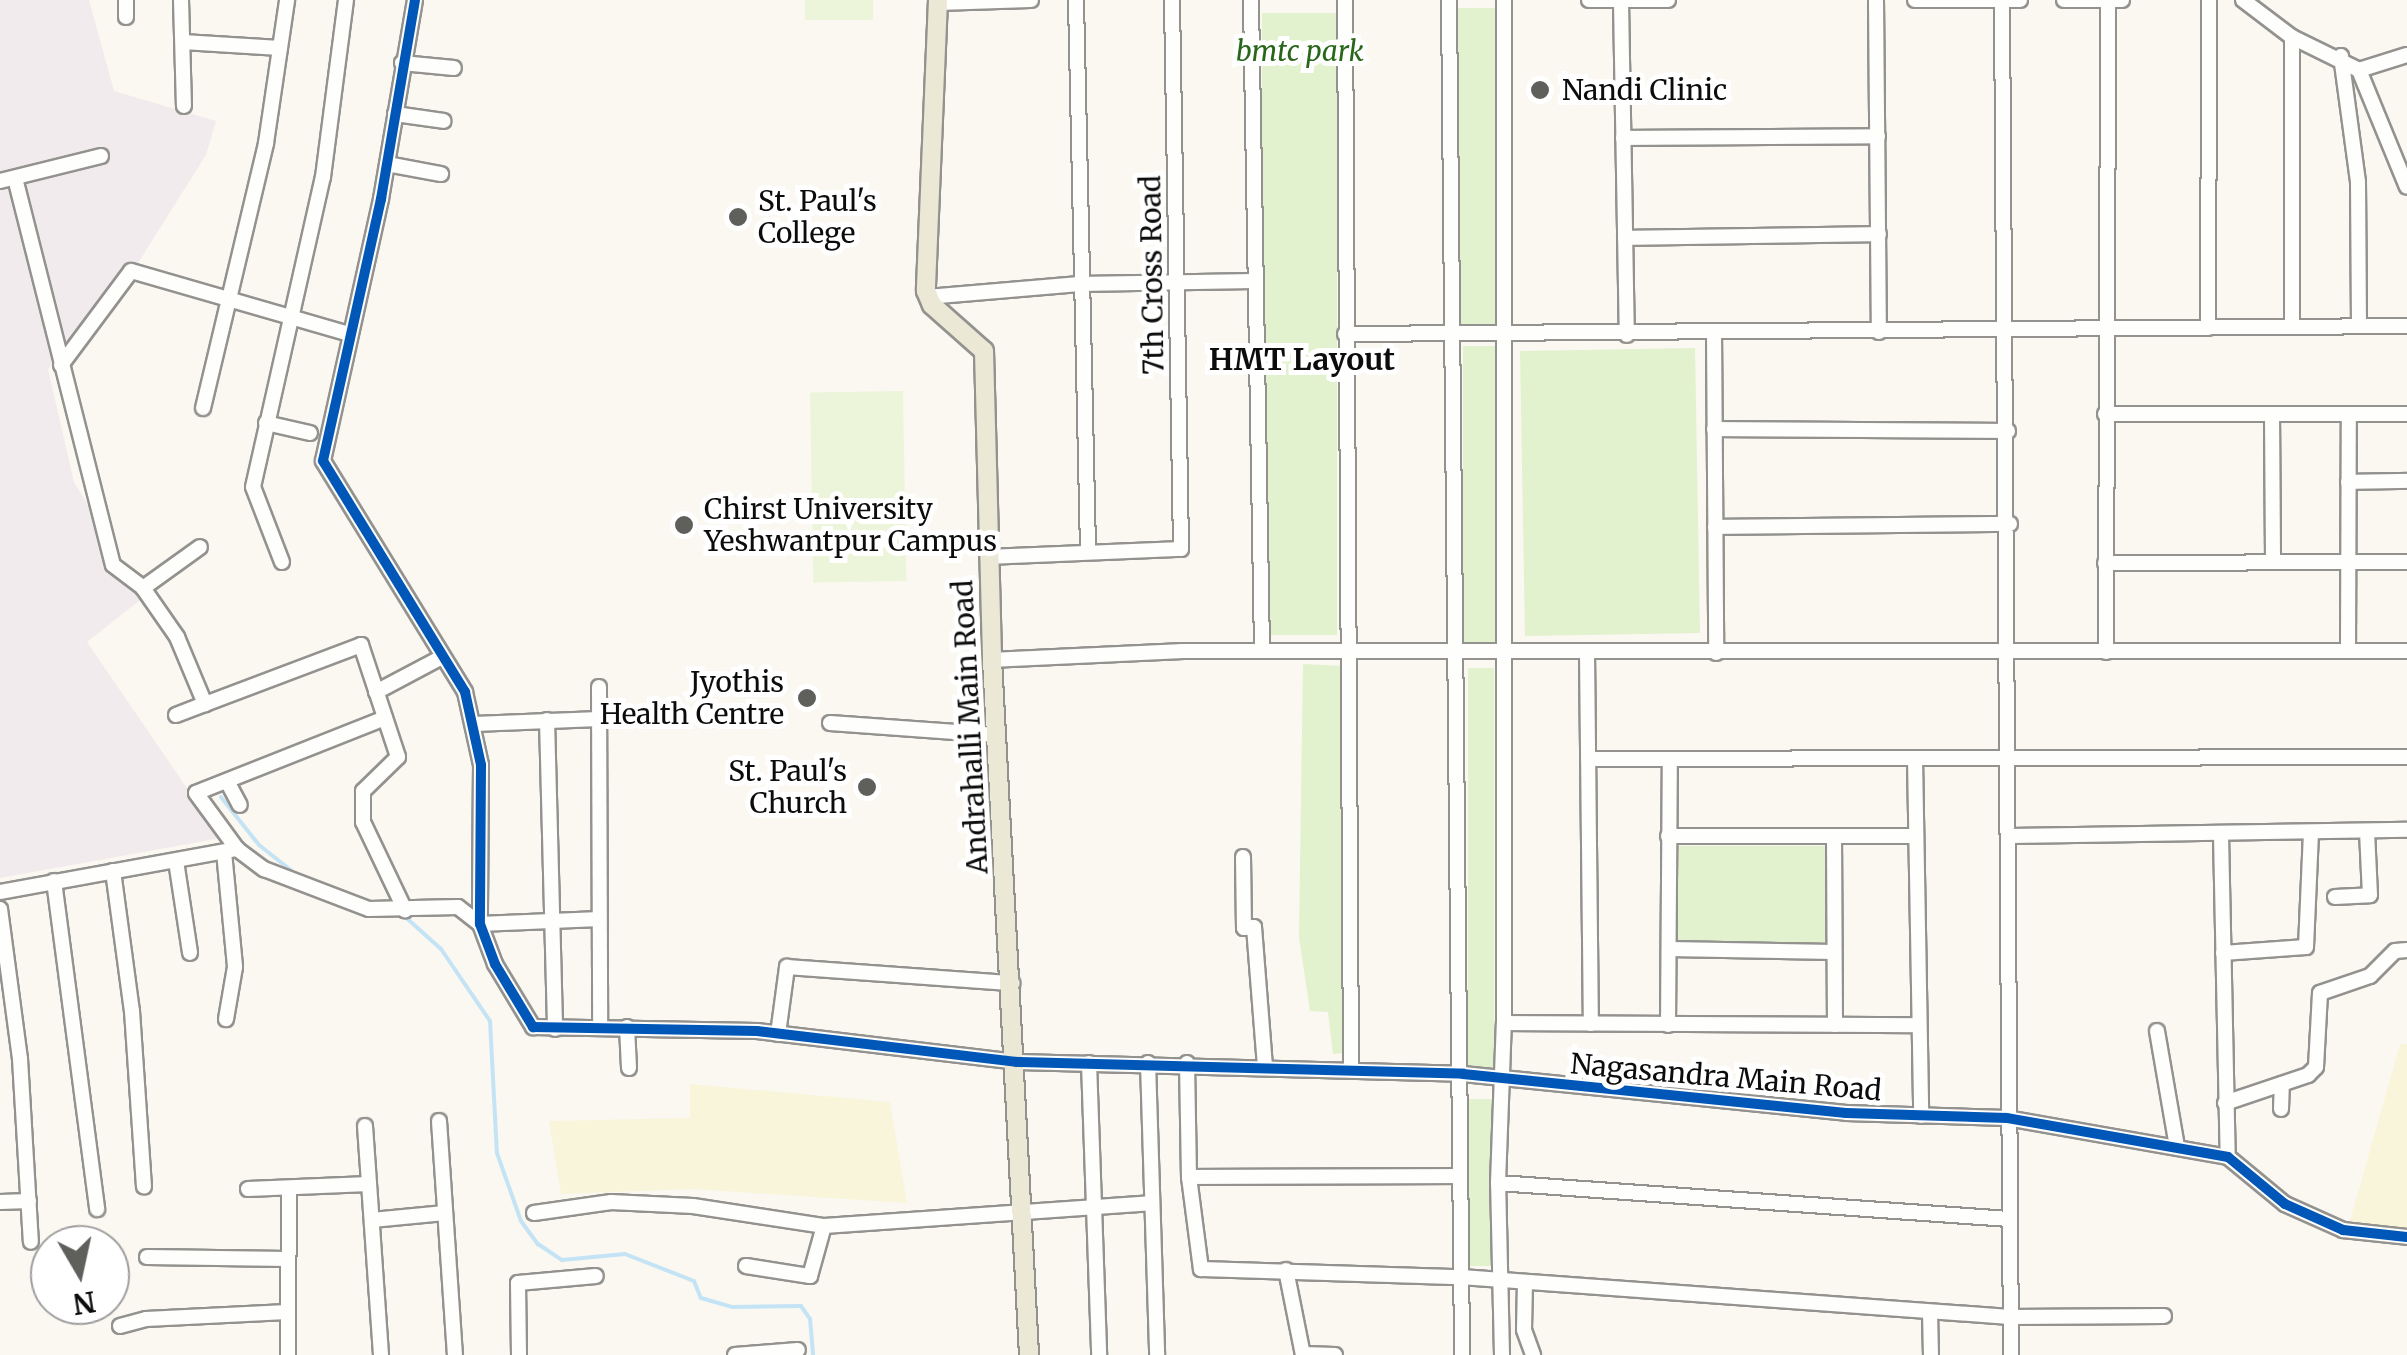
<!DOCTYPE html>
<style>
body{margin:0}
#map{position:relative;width:2407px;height:1355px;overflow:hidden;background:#faf8f0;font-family:Merriweather,serif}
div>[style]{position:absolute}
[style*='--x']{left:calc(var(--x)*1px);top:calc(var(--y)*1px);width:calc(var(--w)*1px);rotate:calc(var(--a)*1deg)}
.industrial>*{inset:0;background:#f2ebee}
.farmland>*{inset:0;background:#f8f5db}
.green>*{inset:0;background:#e2f1ce;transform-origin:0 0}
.pitch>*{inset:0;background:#ecf5d9;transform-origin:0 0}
.stream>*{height:4px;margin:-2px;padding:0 2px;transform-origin:2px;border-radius:2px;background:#c4e4f6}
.roads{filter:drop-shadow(2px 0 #93928f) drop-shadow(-2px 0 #93928f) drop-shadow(0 2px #93928f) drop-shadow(0 -2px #93928f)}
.minor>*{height:14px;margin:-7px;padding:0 7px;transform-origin:7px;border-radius:7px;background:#fefefd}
.major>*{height:18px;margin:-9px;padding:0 9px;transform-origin:9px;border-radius:9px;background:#ece8d6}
.cycleway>*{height:10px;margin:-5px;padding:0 5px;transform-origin:5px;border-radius:5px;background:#0057b8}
.dots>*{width:28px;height:28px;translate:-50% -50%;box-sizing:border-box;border:5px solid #fff;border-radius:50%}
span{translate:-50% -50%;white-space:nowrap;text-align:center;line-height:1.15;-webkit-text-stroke:10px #fff;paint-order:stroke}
.park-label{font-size:28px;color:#28671a;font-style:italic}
.poi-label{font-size:28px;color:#0c0c0c}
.left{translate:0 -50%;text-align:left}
.right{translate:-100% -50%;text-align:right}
.street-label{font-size:28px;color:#0c0c0c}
.neighbourhood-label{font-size:30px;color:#0c0c0c;font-weight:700}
.north{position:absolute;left:30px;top:1225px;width:100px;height:100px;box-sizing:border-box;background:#fff;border:2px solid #9e9e9e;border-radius:50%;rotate:171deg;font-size:28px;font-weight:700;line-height:40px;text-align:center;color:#0c0c0c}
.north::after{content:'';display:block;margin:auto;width:35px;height:45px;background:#5f5f5c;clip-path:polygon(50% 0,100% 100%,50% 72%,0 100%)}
</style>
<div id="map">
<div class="industrial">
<i style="clip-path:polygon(0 0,89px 0,114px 91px,216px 121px,206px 155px,126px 282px,48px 369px,74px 482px,144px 597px,87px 642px,221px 838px,0 878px)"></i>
</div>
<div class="farmland">
<i style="clip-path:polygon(2400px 1044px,2407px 1044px,2407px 1228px,2350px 1221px)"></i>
<i style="clip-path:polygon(690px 1084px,890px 1102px,907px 1203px,693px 1189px,561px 1194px,549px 1121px,690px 1118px)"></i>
</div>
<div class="green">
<i style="left:1497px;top:8px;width:316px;height:41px;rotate:90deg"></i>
<i style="left:1262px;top:13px;width:75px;height:622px"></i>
<i style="left:1463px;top:346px;width:33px;height:298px"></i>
<i style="left:1695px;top:348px;width:285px;height:175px;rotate:89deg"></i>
<i style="clip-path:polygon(1303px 664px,1343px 666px,1345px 1053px,1333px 1054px,1328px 1012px,1310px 1011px,1299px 937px)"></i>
<i style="left:1468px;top:668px;width:26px;height:400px"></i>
<i style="left:1677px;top:846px;width:152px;height:98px"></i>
<i style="left:1468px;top:1099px;width:25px;height:167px"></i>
</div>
<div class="pitch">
<i style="left:805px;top:0;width:68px;height:20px"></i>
<i style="left:903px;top:391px;width:190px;height:93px;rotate:89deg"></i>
</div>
<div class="stream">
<i style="--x:221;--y:797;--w:61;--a:51.6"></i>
<i style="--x:259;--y:845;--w:48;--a:38.3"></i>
<i style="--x:402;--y:914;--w:52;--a:41.9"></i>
<i style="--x:441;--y:949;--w:87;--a:55.8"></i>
<i style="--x:490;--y:1021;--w:132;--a:87"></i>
<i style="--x:497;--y:1153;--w:72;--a:70.6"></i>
<i style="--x:521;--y:1221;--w:29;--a:54"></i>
<i style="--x:538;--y:1244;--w:29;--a:34"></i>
<i style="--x:562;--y:1260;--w:63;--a:-5.4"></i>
<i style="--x:625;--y:1254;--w:74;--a:21.4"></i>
<i style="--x:694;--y:1281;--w:18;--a:68"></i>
<i style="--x:701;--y:1298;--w:32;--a:16"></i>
<i style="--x:732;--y:1307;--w:69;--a:-0.8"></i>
<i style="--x:801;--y:1306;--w:16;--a:55"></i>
<i style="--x:810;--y:1319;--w:36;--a:85"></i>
</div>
<div class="roads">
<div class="minor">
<i style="--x:126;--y:0;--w:17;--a:90"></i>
<i style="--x:181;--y:0;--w:106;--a:88.4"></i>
<i style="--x:415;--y:0;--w:202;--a:99.7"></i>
<i style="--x:381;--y:199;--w:268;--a:102.5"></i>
<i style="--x:323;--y:461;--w:271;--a:58.4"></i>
<i style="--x:465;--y:692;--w:75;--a:77.6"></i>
<i style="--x:481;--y:765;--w:159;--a:90.4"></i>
<i style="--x:480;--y:924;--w:43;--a:69.4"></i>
<i style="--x:495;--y:964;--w:74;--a:58.9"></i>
<i style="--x:533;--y:1027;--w:224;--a:1"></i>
<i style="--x:757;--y:1031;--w:261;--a:6.8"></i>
<i style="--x:1016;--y:1062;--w:447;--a:1.5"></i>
<i style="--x:1463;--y:1074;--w:385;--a:5.8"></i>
<i style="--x:1846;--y:1113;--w:161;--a:1.8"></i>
<i style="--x:2007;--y:1118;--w:224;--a:10"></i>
<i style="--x:2228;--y:1157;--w:74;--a:39.5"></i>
<i style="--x:2285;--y:1204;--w:64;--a:24.1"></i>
<i style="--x:2343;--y:1230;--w:64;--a:6.2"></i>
<i style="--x:1076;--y:0;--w:552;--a:88.75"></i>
<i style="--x:1251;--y:0;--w:651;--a:89.03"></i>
<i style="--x:1345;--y:0;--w:1068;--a:89.68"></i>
<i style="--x:1449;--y:0;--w:1355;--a:89.45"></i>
<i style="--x:1589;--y:0;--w:79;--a:0"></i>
<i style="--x:1876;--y:0;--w:332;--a:89.5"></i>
<i style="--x:1915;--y:0;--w:105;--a:0"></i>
<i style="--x:2064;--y:0;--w:58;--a:0"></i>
<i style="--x:2243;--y:0;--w:61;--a:37.1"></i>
<i style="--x:2292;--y:37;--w:75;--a:26.2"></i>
<i style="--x:2359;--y:70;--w:126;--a:67.7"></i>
<i style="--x:1621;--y:1;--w:334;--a:89"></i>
<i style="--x:2002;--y:1;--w:1354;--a:89.62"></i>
<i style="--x:938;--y:3;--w:93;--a:-1.8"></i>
<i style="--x:2292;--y:37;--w:289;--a:90"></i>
<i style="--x:183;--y:42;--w:97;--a:3.5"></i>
<i style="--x:2341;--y:56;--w:127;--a:82.3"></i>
<i style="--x:2358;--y:182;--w:144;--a:89.6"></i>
<i style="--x:402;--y:63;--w:52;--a:5.5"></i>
<i style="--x:2359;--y:70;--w:50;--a:-17.4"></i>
<i style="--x:395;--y:114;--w:49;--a:8.1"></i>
<i style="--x:1623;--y:138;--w:255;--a:-0.4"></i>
<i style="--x:387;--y:164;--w:55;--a:10.5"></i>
<i style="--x:15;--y:178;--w:399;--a:75.8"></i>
<i style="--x:113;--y:565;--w:38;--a:37"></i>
<i style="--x:143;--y:588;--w:60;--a:55.2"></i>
<i style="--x:177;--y:637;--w:73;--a:67.3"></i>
<i style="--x:205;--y:704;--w:167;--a:-20.7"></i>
<i style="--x:361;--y:645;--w:118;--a:71.7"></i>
<i style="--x:398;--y:757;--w:49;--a:135.8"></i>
<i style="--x:363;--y:791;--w:31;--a:90"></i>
<i style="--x:363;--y:822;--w:98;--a:64.5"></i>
<i style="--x:0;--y:181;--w:104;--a:-13.9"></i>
<i style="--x:1625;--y:238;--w:254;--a:-0.9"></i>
<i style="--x:927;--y:297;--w:153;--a:-4.9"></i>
<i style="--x:1079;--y:284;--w:175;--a:-1"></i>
<i style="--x:2208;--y:328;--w:328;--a:-89.8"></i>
<i style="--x:1714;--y:331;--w:322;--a:89.6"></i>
<i style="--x:1345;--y:334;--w:1062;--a:-0.43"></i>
<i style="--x:61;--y:365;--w:117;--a:-53.3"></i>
<i style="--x:131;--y:271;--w:227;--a:16.1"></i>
<i style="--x:203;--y:408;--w:272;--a:-76.6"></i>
<i style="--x:266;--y:143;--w:145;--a:-81.6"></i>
<i style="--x:2105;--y:414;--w:302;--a:0"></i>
<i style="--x:2272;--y:414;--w:148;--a:89.6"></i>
<i style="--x:266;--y:423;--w:45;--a:12.8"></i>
<i style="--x:1714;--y:429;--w:294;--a:0.4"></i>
<i style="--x:2348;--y:482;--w:59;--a:-1"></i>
<i style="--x:1715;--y:527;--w:295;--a:-0.6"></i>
<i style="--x:988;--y:557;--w:193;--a:-2.4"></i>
<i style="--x:1181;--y:549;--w:549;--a:-90.94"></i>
<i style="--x:282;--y:562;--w:80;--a:-111.1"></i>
<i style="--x:253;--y:487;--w:318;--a:-77.3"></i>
<i style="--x:323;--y:177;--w:178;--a:-82.6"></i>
<i style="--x:2105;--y:563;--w:302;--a:-0.2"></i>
<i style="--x:143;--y:588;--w:70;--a:-35.7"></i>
<i style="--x:2348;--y:651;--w:237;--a:-89.8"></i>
<i style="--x:2106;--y:652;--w:648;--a:-89.82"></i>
<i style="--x:1587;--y:653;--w:371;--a:89.4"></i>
<i style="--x:992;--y:660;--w:190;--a:-2.7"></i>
<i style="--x:1182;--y:651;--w:1225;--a:0"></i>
<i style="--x:599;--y:687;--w:341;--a:89.8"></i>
<i style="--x:376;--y:692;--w:75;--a:-27.9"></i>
<i style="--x:176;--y:715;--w:31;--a:-21"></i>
<i style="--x:385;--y:718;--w:203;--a:158.4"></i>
<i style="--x:196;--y:793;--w:69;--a:53.8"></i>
<i style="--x:237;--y:849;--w:34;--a:37"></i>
<i style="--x:264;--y:869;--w:112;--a:20.9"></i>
<i style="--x:369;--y:909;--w:89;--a:-1.3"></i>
<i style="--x:458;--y:907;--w:28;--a:38"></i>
<i style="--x:480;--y:924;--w:119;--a:-2.4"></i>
<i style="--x:547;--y:720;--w:309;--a:88.5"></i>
<i style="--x:830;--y:723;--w:167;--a:4.1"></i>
<i style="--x:474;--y:724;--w:125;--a:-2.3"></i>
<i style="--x:1915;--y:758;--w:358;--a:89"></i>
<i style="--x:1588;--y:759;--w:819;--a:-0.14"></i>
<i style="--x:227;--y:781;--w:27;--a:62"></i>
<i style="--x:2221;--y:835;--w:322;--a:88.8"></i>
<i style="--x:1668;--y:836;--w:247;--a:0"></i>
<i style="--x:1834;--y:836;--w:189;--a:89.7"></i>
<i style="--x:2010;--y:836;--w:397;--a:-0.9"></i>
<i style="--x:224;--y:852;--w:116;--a:84.5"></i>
<i style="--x:235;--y:967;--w:53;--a:99.8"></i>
<i style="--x:1243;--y:857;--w:71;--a:89.2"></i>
<i style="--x:1244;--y:928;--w:10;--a:-6"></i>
<i style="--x:1254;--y:927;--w:140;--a:85.5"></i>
<i style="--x:176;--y:861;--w:93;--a:81.3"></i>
<i style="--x:113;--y:871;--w:141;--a:82.3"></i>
<i style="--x:132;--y:1011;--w:176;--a:86.1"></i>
<i style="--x:54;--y:881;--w:331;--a:82.5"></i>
<i style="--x:0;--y:892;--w:241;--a:-10.3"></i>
<i style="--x:2335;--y:897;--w:35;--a:-3"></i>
<i style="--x:2370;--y:895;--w:64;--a:-92.7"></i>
<i style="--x:0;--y:909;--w:151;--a:82.4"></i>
<i style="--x:20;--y:1059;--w:183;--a:86.6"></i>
<i style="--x:1669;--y:949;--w:165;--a:1"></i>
<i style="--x:2223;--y:953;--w:83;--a:-4.1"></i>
<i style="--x:2306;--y:947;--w:114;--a:-87.5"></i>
<i style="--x:1504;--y:1023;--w:413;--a:0.3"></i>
<i style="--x:1668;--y:1025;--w:266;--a:-89.6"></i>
<i style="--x:627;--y:1027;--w:41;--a:87.2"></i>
<i style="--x:2157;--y:1031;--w:118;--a:80.2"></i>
<i style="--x:778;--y:1034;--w:68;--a:-82.3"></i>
<i style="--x:787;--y:967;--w:226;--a:4.1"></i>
<i style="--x:1089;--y:1063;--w:292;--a:88"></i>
<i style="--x:1148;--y:1063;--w:292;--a:88.2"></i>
<i style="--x:1187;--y:1063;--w:114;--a:89"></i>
<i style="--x:1189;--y:1177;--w:93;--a:82.6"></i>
<i style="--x:1201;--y:1269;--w:260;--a:1.8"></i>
<i style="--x:1461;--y:1277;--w:550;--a:4.17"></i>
<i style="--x:2010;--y:1317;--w:154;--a:-0.4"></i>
<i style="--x:2225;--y:1103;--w:88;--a:-18.6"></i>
<i style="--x:2308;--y:1075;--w:11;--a:-45"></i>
<i style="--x:2316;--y:1067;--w:74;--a:-86.9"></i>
<i style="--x:2320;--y:993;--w:53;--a:-18.8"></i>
<i style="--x:2370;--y:976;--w:35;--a:-45"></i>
<i style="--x:2395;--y:951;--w:12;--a:-5"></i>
<i style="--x:2281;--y:1109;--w:25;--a:-88"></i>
<i style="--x:439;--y:1121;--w:235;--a:86.1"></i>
<i style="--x:365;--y:1126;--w:230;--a:86"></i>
<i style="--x:1189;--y:1177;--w:271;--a:-0.2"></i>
<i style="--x:1498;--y:1183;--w:160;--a:-87.9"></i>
<i style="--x:1504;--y:1023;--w:1023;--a:-90"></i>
<i style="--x:248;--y:1189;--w:121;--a:-2.4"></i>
<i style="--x:0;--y:1202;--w:29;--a:-2"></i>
<i style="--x:534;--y:1213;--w:78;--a:-8.1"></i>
<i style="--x:611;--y:1202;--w:82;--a:2.8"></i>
<i style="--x:693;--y:1206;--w:133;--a:8.7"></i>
<i style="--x:372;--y:1220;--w:73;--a:-5.5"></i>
<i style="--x:147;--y:1257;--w:141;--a:0.8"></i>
<i style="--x:746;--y:1266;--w:65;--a:8.9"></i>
<i style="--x:810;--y:1276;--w:52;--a:-74.4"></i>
<i style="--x:824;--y:1226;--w:327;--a:-4"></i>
<i style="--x:1286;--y:1270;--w:87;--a:78.7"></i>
<i style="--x:1525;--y:1282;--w:48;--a:91.2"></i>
<i style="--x:1524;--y:1330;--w:27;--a:70"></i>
<i style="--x:1930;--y:1312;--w:43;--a:88.7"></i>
<i style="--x:120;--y:1326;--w:27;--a:-15"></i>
<i style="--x:146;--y:1319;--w:141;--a:-2.8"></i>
<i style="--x:1303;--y:1354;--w:32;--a:2"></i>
<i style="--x:288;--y:1355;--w:166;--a:-89.7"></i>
<i style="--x:519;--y:1355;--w:72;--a:-90.8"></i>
<i style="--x:518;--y:1283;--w:78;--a:-5.1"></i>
<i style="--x:735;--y:1355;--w:63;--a:-4.5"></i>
<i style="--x:1502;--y:1355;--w:172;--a:-91.3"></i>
<i style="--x:1498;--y:1183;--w:512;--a:4.03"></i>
</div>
<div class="major">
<i style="--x:938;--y:0;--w:291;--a:92.4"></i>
<i style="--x:926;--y:291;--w:15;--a:67"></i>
<i style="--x:932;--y:305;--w:69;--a:41.5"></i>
<i style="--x:984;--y:351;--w:309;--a:88.5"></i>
<i style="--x:992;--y:660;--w:696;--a:86.95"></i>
</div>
</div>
<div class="cycleway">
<i style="--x:415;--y:0;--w:202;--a:99.7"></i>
<i style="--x:381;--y:199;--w:268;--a:102.5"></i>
<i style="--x:323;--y:461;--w:271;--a:58.4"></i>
<i style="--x:465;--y:692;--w:75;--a:77.6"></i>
<i style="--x:481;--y:765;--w:159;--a:90.4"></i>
<i style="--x:480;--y:924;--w:43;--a:69.4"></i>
<i style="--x:495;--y:964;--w:74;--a:58.9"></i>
<i style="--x:533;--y:1027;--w:224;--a:1"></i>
<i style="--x:757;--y:1031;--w:261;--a:6.8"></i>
<i style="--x:1016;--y:1062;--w:447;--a:1.5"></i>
<i style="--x:1463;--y:1074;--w:385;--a:5.8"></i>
<i style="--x:1846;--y:1113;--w:161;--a:1.8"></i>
<i style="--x:2007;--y:1118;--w:224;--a:10"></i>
<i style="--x:2228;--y:1157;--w:74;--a:39.5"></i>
<i style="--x:2285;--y:1204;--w:64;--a:24.1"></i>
<i style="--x:2343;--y:1230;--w:64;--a:6.2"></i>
</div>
<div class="dots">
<i style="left:1540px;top:90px;background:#5f5f5c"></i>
<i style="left:738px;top:217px;background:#5f5f5c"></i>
<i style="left:684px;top:525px;background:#5f5f5c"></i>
<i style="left:807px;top:698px;background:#5f5f5c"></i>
<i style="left:867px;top:787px;background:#5f5f5c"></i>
</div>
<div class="park-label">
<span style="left:1300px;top:51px">bmtc park</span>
</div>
<div class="poi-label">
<span class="left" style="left:1562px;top:90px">Nandi Clinic</span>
<span class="left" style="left:758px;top:217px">St. Paul's<br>College</span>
<span class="left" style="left:704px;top:525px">Chirst University<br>Yeshwantpur Campus</span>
<span class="right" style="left:784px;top:698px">Jyothis<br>Health Centre</span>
<span class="right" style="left:847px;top:787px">St. Paul's<br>Church</span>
</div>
<div class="street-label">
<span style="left:1152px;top:275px;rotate:-91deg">7th Cross Road</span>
<span style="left:970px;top:727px;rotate:-93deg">Andrahalli Main Road</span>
<span style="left:1726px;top:1077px;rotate:5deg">Nagasandra Main Road</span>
</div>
<div class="neighbourhood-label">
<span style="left:1302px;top:359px">HMT Layout</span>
</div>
<div class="north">N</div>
</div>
